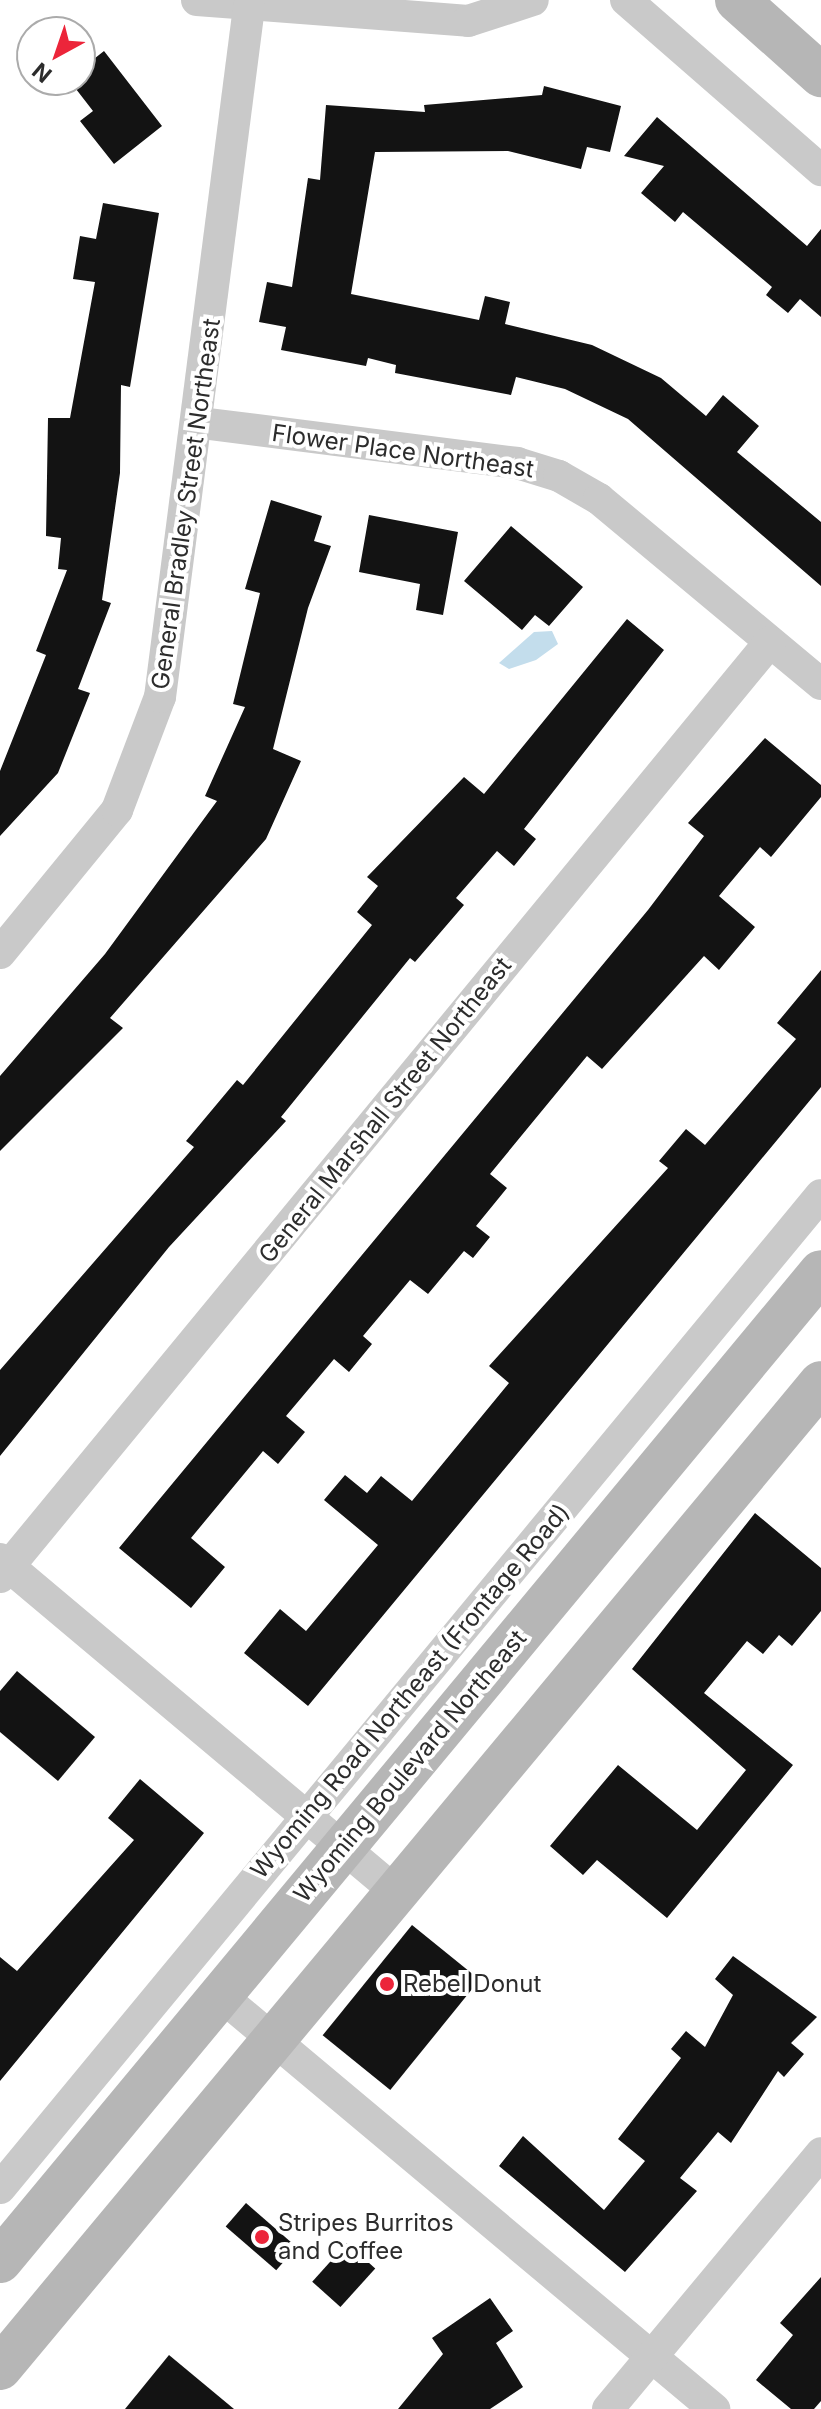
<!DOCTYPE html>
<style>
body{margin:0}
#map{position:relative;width:821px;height:2409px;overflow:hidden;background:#fff;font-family:Inter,sans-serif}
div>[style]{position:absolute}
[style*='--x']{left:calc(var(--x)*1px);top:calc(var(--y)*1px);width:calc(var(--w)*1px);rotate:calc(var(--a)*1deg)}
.water>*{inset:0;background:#c3ddec}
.building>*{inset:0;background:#131313;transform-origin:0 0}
.street>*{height:32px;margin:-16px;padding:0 16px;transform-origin:16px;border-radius:16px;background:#c9c9c9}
.secondary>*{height:44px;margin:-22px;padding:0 22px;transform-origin:22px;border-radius:22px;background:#b6b6b6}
.dots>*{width:22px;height:22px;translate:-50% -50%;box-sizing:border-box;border:4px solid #fff;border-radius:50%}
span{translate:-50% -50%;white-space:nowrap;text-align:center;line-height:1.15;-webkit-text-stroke:8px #fff;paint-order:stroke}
.street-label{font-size:24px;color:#2c2c2c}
.poi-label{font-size:24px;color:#2c2c2c}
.left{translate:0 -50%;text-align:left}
.north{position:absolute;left:16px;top:16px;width:80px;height:80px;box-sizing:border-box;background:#fff;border:2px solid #ababab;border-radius:50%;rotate:220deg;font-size:22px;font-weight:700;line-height:32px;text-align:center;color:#2c2c2c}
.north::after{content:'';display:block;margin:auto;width:28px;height:36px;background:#ec253a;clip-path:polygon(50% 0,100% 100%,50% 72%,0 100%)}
</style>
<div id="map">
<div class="water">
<i style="clip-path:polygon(552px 631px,558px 644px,536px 660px,509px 669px,499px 663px,534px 632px)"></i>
</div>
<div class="building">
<i style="clip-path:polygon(104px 51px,162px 126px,114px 164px,80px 121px,93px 111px,69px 80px,80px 80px,80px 70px)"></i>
<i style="clip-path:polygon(544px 86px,621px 106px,610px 152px,587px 147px,581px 169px,508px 151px,375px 152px,351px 294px,479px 320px,485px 296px,510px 302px,505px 324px,592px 345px,661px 378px,706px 416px,723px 395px,759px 426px,737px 452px,821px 522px,821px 586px,628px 419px,565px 389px,516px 377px,511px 395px,395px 373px,396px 365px,368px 358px,366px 366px,281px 350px,286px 327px,259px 322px,267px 282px,292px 287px,308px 178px,320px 180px,326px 105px,425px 112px,424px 105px,542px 95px)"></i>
<i style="clip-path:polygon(657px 117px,807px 246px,821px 229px,821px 317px,800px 299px,788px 313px,766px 295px,772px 287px,683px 212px,675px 222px,641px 193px,664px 166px,624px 156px)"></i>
<i style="clip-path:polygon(103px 203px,159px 213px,130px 387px,121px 385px,120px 473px,102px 600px,111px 603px,78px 689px,90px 693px,58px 773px,0 836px,0 771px,46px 655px,36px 651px,67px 570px,58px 569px,61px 538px,46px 536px,48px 418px,70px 418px,95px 282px,73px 279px,80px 236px,96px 239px)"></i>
<i style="clip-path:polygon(271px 500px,322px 516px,314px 541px,331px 546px,308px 608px,273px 749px,301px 761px,266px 839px,110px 1018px,123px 1028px,0 1151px,0 1076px,105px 954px,217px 801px,205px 796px,245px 707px,233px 704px,260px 593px,245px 589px)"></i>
<i style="clip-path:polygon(369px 515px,458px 532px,443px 615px,416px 610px,420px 584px,359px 572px)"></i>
<i style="clip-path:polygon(511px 526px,583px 587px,549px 626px,535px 615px,522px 630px,464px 581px)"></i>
<i style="clip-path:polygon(627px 619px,664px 650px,524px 829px,536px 839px,514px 866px,497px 851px,456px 898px,464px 905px,415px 962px,410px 958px,281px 1117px,286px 1121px,169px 1247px,0 1456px,0 1370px,194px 1147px,186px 1141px,237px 1080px,243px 1085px,372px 925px,357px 912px,378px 886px,367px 877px,464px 777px,484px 794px)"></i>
<i style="clip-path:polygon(765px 738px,821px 785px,821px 797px,771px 857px,760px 847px,719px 896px,755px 927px,719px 970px,704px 956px,602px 1069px,587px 1056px,490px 1174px,507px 1188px,476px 1226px,490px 1237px,473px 1258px,464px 1251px,428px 1294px,410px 1280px,363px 1336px,372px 1344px,349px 1372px,334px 1359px,286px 1416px,305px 1432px,278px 1464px,263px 1451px,191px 1538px,225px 1567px,191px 1608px,119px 1548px,648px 910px,704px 836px,688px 823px)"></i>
<i style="clip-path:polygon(821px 970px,821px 1087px,308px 1706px,244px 1653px,280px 1609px,306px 1631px,378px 1545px,324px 1500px,345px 1475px,367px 1493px,381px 1476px,412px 1501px,509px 1383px,489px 1366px,668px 1168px,659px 1161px,686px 1129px,705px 1145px,796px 1039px,777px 1023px)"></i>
<i style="clip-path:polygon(755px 1513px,821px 1568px,821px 1611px,792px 1646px,779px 1635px,763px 1654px,747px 1641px,704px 1693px,793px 1765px,667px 1918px,597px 1860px,583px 1875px,550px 1846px,618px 1765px,697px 1830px,746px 1770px,632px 1669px)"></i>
<i style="clip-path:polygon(17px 1671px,95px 1737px,58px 1781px,0 1732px,0 1691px)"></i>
<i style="clip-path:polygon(140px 1779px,204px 1833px,0 2081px,0 1957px,17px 1971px,134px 1840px,108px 1818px)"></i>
<i style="left:412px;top:1925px;width:87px;height:142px;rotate:39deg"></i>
<i style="clip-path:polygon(733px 1956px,817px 2017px,791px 2043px,804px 2054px,784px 2077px,778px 2071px,731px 2143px,718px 2132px,680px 2178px,697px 2191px,625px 2272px,499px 2166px,523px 2136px,604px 2210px,645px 2161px,618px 2139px,681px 2058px,671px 2049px,686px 2031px,705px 2047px,733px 1995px,715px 1979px)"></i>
<i style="left:246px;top:2203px;width:67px;height:31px;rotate:41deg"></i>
<i style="left:347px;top:2243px;width:38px;height:52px;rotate:42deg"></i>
<i style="clip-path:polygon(821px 2277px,821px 2401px,814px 2409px,791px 2409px,756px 2380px,793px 2335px,780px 2323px)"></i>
<i style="clip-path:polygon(490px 2298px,513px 2331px,496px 2343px,523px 2387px,490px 2409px,398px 2409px,443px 2354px,432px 2338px)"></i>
<i style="clip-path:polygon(169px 2355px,234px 2409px,125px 2409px)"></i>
</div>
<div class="street">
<i style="--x:197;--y:0;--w:272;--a:4.4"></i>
<i style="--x:468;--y:21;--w:68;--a:-17.9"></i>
<i style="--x:626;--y:0;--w:259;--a:41.1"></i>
<i style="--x:201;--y:423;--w:319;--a:7.2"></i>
<i style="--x:517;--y:463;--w:44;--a:17.2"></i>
<i style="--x:559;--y:476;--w:46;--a:29.9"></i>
<i style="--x:599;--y:499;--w:289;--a:39.8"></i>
<i style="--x:0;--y:953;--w:185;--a:-50.7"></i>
<i style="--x:117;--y:810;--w:121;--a:-69.2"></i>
<i style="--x:160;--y:697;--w:696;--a:-82.65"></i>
<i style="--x:0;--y:1559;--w:516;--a:40.05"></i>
<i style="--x:0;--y:1577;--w:1211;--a:-50.53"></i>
<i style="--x:220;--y:1995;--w:645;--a:39.96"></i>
<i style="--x:0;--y:2188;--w:1288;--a:-50.42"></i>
<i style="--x:608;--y:2409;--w:333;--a:-50.2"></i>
</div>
<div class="secondary">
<i style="--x:737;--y:0;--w:113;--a:41.8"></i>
<i style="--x:0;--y:2261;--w:1285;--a:-50.3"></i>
<i style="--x:0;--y:2368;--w:1282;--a:-50.19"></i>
</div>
<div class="dots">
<i style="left:387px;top:1984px;background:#ec253a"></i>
<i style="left:262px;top:2237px;background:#ec253a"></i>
</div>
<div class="street-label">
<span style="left:403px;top:451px;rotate:8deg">Flower Place Northeast</span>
<span style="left:186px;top:504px;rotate:-82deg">General Bradley Street Northeast</span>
<span style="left:385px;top:1110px;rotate:-51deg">General Marshall Street Northeast</span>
<span style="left:410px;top:1691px;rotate:-50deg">Wyoming Road Northeast (Frontage Road)</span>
<span style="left:410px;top:1766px;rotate:-50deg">Wyoming Boulevard Northeast</span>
</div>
<div class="poi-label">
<span class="left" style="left:403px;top:1984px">Rebel Donut</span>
<span class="left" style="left:278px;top:2237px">Stripes Burritos<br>and Coffee</span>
</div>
<div class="north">N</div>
</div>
